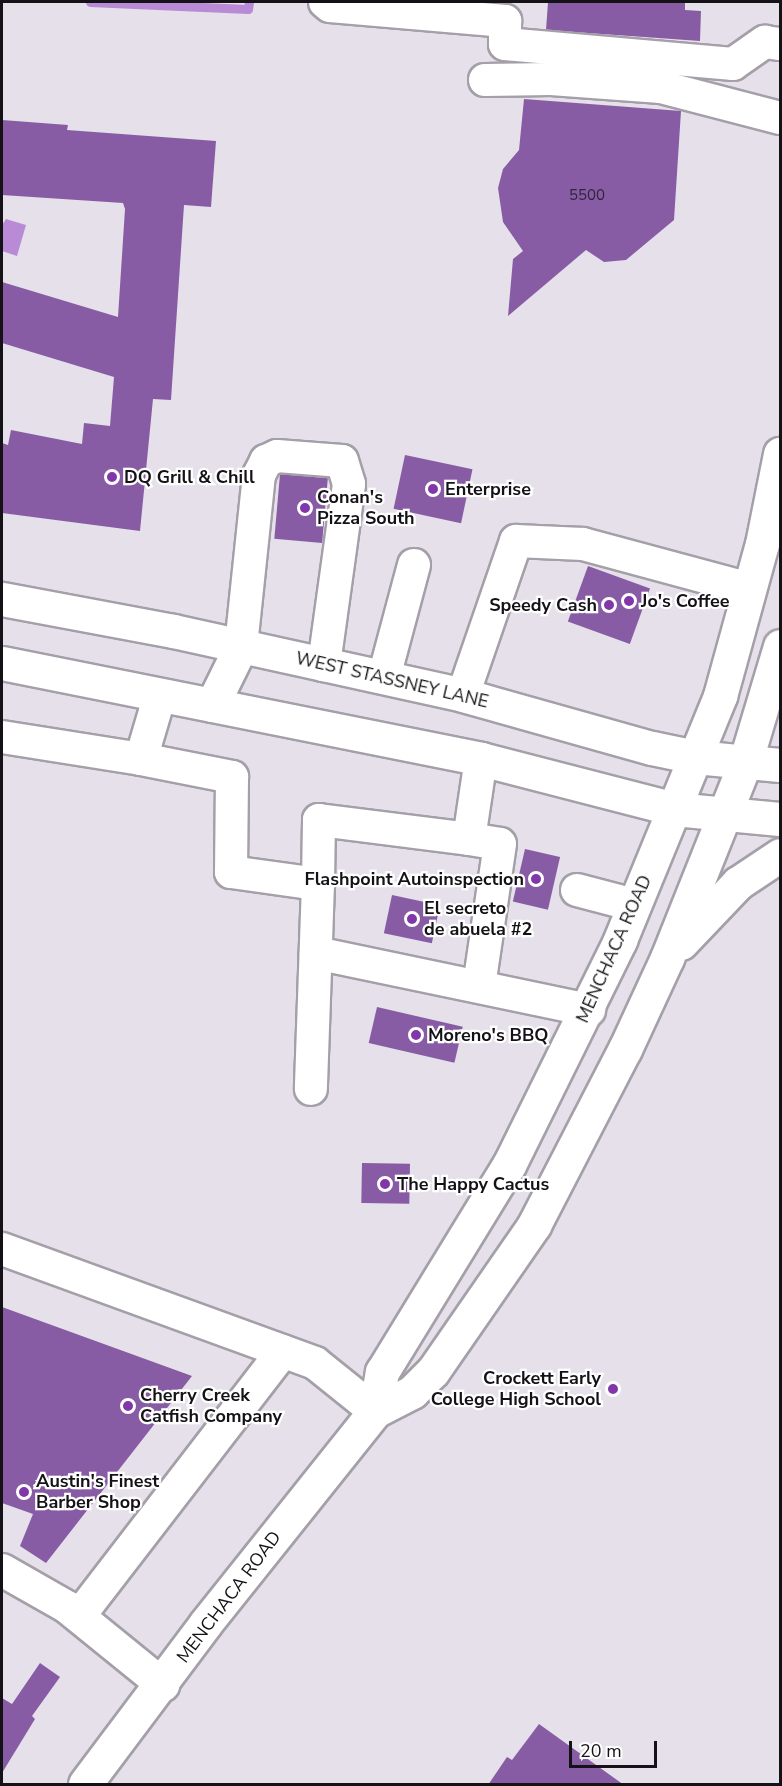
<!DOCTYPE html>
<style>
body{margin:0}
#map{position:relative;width:782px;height:1786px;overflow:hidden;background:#e5e0e9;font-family:"Nunito Sans",sans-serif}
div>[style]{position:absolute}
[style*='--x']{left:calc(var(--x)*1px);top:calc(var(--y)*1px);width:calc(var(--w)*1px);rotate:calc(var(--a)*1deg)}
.water>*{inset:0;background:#b98bd7}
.stream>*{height:9px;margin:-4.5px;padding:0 4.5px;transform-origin:4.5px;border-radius:4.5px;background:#b98bd7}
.building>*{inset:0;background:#885ca4;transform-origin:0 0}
.roads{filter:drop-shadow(2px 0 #a49fa8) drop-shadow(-2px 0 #a49fa8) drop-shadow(0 2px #a49fa8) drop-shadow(0 -2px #a49fa8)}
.minor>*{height:32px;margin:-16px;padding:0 16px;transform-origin:16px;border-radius:16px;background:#fff}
.major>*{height:33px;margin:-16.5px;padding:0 16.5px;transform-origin:16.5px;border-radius:16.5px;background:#fff}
.dots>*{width:16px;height:16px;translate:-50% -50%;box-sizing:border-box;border:3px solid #fff;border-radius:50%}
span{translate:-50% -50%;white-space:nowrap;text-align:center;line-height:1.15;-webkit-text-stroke:4.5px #fff;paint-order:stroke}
.number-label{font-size:15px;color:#31243a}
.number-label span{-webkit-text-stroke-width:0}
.poi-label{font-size:18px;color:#141216;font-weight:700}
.left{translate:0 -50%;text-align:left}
.right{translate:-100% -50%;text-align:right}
.street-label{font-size:18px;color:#141216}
.frame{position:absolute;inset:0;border:3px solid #141216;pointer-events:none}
.scale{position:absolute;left:569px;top:1741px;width:88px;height:27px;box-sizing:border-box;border:3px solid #141216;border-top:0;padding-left:8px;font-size:18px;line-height:21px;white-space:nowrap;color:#141216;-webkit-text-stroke:4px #fff;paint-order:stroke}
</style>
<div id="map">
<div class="water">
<i style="clip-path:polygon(6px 219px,26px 225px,17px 256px,2px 251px,2px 225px)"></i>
</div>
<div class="stream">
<i style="--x:90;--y:2;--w:158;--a:2.5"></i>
<i style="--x:248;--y:9;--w:7;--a:-82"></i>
</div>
<div class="building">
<i style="clip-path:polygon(548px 2px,685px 2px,685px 10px,701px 11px,700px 41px,546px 30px)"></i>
<i style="clip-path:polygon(524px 99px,681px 111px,674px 220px,626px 260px,604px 262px,586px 250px,508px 316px,513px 259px,523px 251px,503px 222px,498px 188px,503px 169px,519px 150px)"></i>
<i style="clip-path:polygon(2px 120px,68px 125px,67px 130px,216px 141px,211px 207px,184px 205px,171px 400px,153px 399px,140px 531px,2px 513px,2px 443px,8px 445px,11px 430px,82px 444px,84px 423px,110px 426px,114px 377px,2px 343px,2px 282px,118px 317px,125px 209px,123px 203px,2px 195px)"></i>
<i style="left:405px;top:455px;width:69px;height:55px;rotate:12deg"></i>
<i style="left:280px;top:474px;width:48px;height:65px;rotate:5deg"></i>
<i style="left:588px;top:566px;width:66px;height:59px;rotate:20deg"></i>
<i style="left:525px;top:849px;width:36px;height:54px;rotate:13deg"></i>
<i style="left:392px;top:895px;width:49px;height:39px;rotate:12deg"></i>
<i style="left:377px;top:1007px;width:88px;height:37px;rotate:13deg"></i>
<i style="left:362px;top:1163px;width:48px;height:40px;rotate:1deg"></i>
<i style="clip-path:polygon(2px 1307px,192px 1376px,46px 1563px,20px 1546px,33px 1514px,2px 1503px)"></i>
<i style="clip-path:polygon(40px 1663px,60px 1677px,32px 1716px,35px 1719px,2px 1773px,2px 1698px,12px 1704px)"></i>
<i style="clip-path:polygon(539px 1724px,624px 1785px,488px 1785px,507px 1757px,512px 1760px)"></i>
</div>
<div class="roads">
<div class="minor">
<i style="--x:325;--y:2;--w:6;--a:39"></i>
<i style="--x:330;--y:6;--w:176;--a:4.9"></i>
<i style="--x:505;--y:21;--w:23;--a:90"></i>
<i style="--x:505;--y:44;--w:229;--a:5"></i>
<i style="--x:733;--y:64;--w:39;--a:-35"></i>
<i style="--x:765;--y:42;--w:15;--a:8"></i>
<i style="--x:485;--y:80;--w:66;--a:-0.9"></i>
<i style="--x:551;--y:79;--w:110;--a:4.2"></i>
<i style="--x:661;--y:87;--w:123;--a:14.6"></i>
<i style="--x:241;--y:646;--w:172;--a:-84"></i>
<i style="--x:259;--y:475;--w:16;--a:-63"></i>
<i style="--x:266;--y:461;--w:12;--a:-24"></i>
<i style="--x:277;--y:456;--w:65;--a:4.4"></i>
<i style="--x:342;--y:461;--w:24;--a:73"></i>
<i style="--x:349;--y:484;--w:183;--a:97.9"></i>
<i style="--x:384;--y:677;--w:116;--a:-75"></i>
<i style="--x:463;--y:695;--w:163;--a:-71"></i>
<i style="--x:516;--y:541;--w:67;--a:2.6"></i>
<i style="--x:583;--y:544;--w:173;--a:15.1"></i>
<i style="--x:2;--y:737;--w:141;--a:9"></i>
<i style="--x:141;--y:759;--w:67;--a:-73.5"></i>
<i style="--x:141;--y:759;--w:93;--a:11.2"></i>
<i style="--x:232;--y:777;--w:95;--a:90.6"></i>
<i style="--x:231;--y:872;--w:88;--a:7.9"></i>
<i style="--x:318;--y:884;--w:205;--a:92"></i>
<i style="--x:469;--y:839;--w:31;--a:9"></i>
<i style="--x:500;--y:844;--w:144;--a:98.4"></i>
<i style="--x:318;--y:884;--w:64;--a:-89.1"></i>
<i style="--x:319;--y:820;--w:151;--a:7.2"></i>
<i style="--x:469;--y:839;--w:81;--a:-81.5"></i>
<i style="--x:577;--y:890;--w:59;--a:14.7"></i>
<i style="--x:316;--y:953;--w:279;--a:11.8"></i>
<i style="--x:2;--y:1249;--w:333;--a:20"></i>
<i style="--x:315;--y:1363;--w:77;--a:38.7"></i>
<i style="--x:2;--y:1570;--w:75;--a:29.6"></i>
<i style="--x:67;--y:1607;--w:124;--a:39.1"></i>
<i style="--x:79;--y:1616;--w:334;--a:-52.4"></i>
</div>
<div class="major">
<i style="--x:2;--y:599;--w:174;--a:10.6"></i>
<i style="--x:173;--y:631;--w:297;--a:12.4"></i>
<i style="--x:463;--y:695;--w:196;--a:15.7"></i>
<i style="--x:652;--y:748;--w:44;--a:11.8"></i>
<i style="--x:695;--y:757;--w:85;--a:5.4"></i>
<i style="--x:2;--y:663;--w:489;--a:11.3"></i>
<i style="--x:481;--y:759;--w:199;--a:14.5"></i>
<i style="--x:674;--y:809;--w:106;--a:5.4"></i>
<i style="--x:212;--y:705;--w:66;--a:-63.8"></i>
<i style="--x:681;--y:943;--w:83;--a:-46.5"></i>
<i style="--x:738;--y:883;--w:50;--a:-33.7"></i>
<i style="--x:375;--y:1411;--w:40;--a:-80"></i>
<i style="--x:382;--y:1372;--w:243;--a:-58.5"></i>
<i style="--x:509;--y:1165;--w:251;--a:-63.7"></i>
<i style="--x:620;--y:940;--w:264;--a:-67.7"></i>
<i style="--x:720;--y:696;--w:158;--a:-74.6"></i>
<i style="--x:762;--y:544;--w:92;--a:-78.7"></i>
<i style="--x:85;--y:1784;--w:200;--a:-53.1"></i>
<i style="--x:205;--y:1624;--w:273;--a:-51.4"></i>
<i style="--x:375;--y:1411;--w:42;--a:-27.2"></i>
<i style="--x:412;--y:1392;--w:30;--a:-45"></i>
<i style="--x:433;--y:1371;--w:178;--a:-55.3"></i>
<i style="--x:534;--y:1225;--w:198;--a:-62.7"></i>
<i style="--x:625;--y:1049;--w:100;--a:-65.2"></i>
<i style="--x:667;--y:958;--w:210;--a:-68.2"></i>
<i style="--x:745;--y:763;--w:122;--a:-73.3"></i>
</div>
</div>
<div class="dots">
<i style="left:112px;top:477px;background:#8137aa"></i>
<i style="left:433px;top:489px;background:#8137aa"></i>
<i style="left:305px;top:508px;background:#8137aa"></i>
<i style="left:629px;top:601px;background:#8137aa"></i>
<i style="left:609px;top:605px;background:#8137aa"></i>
<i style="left:536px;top:879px;background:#8137aa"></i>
<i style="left:412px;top:919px;background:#8137aa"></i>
<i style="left:416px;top:1035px;background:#8137aa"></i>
<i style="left:385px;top:1184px;background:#8137aa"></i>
<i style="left:613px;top:1389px;background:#8137aa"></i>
<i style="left:128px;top:1406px;background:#8137aa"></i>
<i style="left:24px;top:1492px;background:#8137aa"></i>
</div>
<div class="number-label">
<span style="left:587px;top:196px">5500</span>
</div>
<div class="poi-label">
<span class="left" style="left:124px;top:477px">DQ Grill &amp; Chill</span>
<span class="left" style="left:445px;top:489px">Enterprise</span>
<span class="left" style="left:317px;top:508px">Conan's<br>Pizza South</span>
<span class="left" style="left:641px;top:601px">Jo's Coffee</span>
<span class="right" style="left:597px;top:605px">Speedy Cash</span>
<span class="right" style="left:524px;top:879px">Flashpoint Autoinspection</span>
<span class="left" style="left:424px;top:919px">El secreto<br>de abuela #2</span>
<span class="left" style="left:428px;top:1035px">Moreno's BBQ</span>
<span class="left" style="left:397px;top:1184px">The Happy Cactus</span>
<span class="right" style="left:601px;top:1389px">Crockett Early<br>College High School</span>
<span class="left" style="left:140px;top:1406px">Cherry Creek<br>Catfish Company</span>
<span class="left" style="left:36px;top:1492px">Austin's Finest<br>Barber Shop</span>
</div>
<div class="street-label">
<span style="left:392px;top:680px;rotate:13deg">WEST STASSNEY LANE</span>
<span style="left:614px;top:949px;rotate:-66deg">MENCHACA ROAD</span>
<span style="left:229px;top:1597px;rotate:-53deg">MENCHACA ROAD</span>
</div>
<div class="frame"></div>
<div class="scale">20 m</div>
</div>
